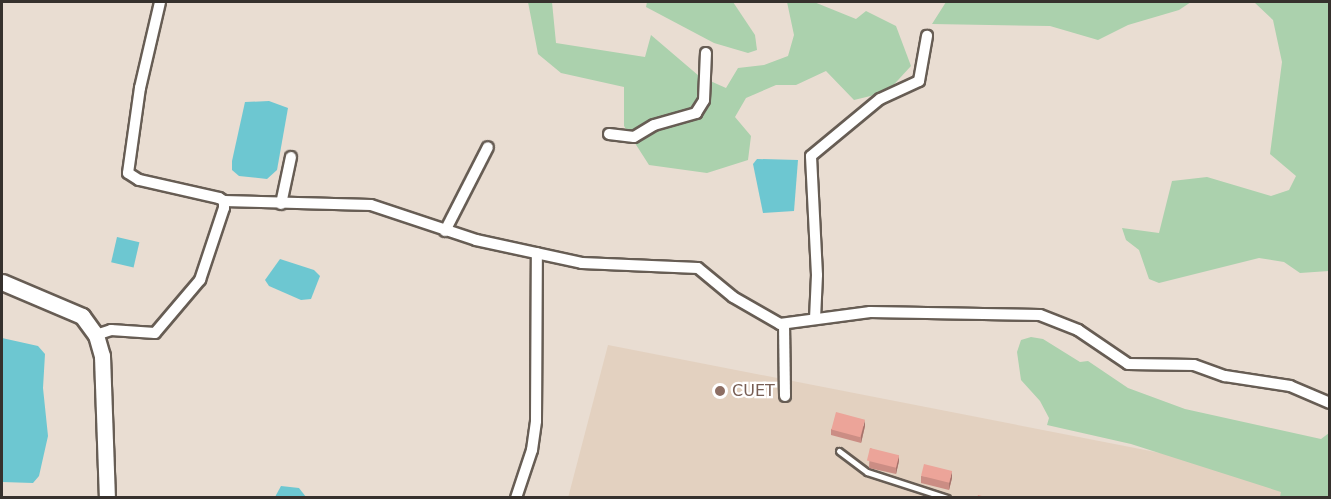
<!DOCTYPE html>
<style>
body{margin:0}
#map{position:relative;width:1331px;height:499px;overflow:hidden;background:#e9ddd2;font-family:"DejaVu Sans",sans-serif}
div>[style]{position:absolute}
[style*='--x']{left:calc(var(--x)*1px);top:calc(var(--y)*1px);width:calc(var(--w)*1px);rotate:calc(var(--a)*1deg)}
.built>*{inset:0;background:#e3d1c0}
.green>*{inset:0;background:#abd1ad}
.water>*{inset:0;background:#6dc7d1;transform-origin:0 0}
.roads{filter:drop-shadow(2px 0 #675d54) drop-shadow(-2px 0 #675d54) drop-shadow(0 2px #675d54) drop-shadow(0 -2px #675d54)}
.lane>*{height:5px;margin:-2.5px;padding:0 2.5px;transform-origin:2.5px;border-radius:2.5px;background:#fff}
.street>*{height:10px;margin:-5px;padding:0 5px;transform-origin:5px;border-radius:5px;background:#fff}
.secondary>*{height:15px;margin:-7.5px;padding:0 7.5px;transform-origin:7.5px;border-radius:7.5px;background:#fff}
.wall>*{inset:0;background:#cb8d84}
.shaded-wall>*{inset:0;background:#a5736b}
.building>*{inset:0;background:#eca499;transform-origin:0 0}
.dots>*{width:16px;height:16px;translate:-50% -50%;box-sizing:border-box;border:3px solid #fff;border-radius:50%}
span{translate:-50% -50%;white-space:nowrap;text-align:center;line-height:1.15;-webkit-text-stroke:4.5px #fff;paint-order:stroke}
.education-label{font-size:16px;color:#785e54}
.left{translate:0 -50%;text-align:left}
.frame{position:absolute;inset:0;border:3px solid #36312d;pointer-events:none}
</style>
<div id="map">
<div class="built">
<i style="clip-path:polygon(608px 345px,1330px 486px,1329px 498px,568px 498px)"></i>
</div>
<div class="green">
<i style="clip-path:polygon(528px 2px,552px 2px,556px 43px,645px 57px,651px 35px,699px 76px,726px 88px,738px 68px,764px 65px,788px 56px,794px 35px,787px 2px,814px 2px,856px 19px,866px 11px,896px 26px,911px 66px,887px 92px,854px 100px,826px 71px,796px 85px,776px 85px,746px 98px,735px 117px,751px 136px,748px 160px,707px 173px,649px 165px,624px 126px,624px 87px,561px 73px,538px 54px)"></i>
<i style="clip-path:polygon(647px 2px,733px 2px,755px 35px,757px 50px,748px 53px,714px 43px,646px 7px)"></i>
<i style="clip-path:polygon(946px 2px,1191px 2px,1179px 10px,1128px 25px,1098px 40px,1050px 26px,932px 24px)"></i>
<i style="clip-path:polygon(1254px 2px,1329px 2px,1329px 271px,1300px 273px,1284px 262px,1259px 258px,1159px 283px,1149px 279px,1139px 250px,1126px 240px,1122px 228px,1159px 233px,1172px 181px,1207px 177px,1271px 196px,1289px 190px,1296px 176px,1270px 154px,1282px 62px,1273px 20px)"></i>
<i style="clip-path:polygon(1031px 337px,1043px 339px,1080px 362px,1088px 361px,1128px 388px,1185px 409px,1321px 439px,1329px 433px,1329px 497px,1280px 497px,1281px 492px,1131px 444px,1047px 425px,1049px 418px,1040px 401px,1021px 380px,1017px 352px,1021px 340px)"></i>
</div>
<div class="water">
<i style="clip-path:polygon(269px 101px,288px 108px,277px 170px,267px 179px,239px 176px,232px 170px,232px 161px,245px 102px)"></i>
<i style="clip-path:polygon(757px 159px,798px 160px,794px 211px,763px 213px,753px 164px)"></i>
<i style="left:117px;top:237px;width:23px;height:26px;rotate:13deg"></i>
<i style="clip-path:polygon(280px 259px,314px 270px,320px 276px,311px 299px,301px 300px,269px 286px,265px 280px)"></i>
<i style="clip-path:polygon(2px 338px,38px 346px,45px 354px,43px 388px,48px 436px,39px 476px,33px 483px,2px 482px)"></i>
<i style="clip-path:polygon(281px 486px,299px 488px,306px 497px,275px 497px)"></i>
</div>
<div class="roads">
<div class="lane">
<i style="--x:839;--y:451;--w:35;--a:37"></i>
<i style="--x:867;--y:472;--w:84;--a:18"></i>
</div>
<div class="street">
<i style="--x:609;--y:134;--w:25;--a:7"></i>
<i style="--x:634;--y:137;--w:23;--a:-31"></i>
<i style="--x:654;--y:125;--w:44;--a:-15.9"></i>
<i style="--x:696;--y:113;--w:15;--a:-58"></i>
<i style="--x:704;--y:100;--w:47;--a:-87.6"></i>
<i style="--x:224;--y:201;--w:147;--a:1.6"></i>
<i style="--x:371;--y:205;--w:111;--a:18.4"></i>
<i style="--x:476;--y:240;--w:108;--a:12.2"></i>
<i style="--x:582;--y:263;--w:116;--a:2.5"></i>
<i style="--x:698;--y:268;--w:45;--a:39.6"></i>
<i style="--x:733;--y:297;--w:54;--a:29.9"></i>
<i style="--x:780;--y:324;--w:91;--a:-7.6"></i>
<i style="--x:870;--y:312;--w:170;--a:1"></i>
<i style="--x:1040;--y:315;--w:41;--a:21.5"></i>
<i style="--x:1078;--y:330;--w:60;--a:34.2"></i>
<i style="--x:1128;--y:364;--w:66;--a:0.9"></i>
<i style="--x:1194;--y:365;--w:33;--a:20"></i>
<i style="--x:1225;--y:376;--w:66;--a:8.7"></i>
<i style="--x:1290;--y:386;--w:43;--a:23"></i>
<i style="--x:281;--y:204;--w:48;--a:-78"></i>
<i style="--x:445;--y:231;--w:94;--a:-62.9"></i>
<i style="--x:815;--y:319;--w:44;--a:-87.4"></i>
<i style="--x:817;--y:275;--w:119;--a:-92.9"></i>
<i style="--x:811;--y:156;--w:89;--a:-39.6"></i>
<i style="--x:880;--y:99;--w:43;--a:-24.8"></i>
<i style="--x:919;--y:81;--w:46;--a:-79.9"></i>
<i style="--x:784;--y:324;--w:72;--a:89.2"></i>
<i style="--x:96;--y:335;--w:16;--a:-18"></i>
<i style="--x:111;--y:330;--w:44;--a:3.9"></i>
<i style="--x:155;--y:333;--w:70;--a:-49.7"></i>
<i style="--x:200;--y:280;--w:76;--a:-71.6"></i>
<i style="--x:224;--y:208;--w:7;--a:-90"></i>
<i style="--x:224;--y:201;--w:6;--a:-149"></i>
<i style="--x:219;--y:198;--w:82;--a:-167.3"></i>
<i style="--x:139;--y:180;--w:13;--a:-148"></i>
<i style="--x:128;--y:173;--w:86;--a:-82"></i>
<i style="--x:140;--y:88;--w:88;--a:-76.9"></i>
<i style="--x:516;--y:498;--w:51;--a:-71.6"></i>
<i style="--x:532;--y:450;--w:29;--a:-82"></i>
<i style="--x:536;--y:421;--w:168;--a:-89.7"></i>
</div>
<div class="secondary">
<i style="--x:2;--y:282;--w:87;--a:23"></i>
<i style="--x:82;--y:316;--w:24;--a:54"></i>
<i style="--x:96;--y:335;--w:22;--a:74"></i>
<i style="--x:102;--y:356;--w:142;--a:88"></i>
</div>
</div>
<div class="wall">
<i style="clip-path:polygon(865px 426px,861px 443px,831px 435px,831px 429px)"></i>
<i style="clip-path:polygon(870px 448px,899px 461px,896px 474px,869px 468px)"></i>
<i style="clip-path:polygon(921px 476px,952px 478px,949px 490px,921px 483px)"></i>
</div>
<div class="shaded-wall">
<i style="clip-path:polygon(865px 420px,865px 426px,861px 443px,861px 436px)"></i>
<i style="clip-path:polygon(899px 455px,899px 461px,896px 474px,896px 468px)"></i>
<i style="clip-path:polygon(952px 471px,952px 478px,949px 490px,949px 483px)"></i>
</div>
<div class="building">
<i style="left:836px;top:412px;width:30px;height:18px;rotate:15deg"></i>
<i style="left:870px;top:448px;width:30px;height:13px;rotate:14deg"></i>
<i style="left:924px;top:464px;width:29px;height:12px;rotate:14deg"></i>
<i style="clip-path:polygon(978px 495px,990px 498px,977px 498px)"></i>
</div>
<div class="dots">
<i style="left:720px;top:391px;background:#8d6e63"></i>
</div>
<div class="education-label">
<span class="left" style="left:732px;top:391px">CUET</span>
</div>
<div class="frame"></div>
</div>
